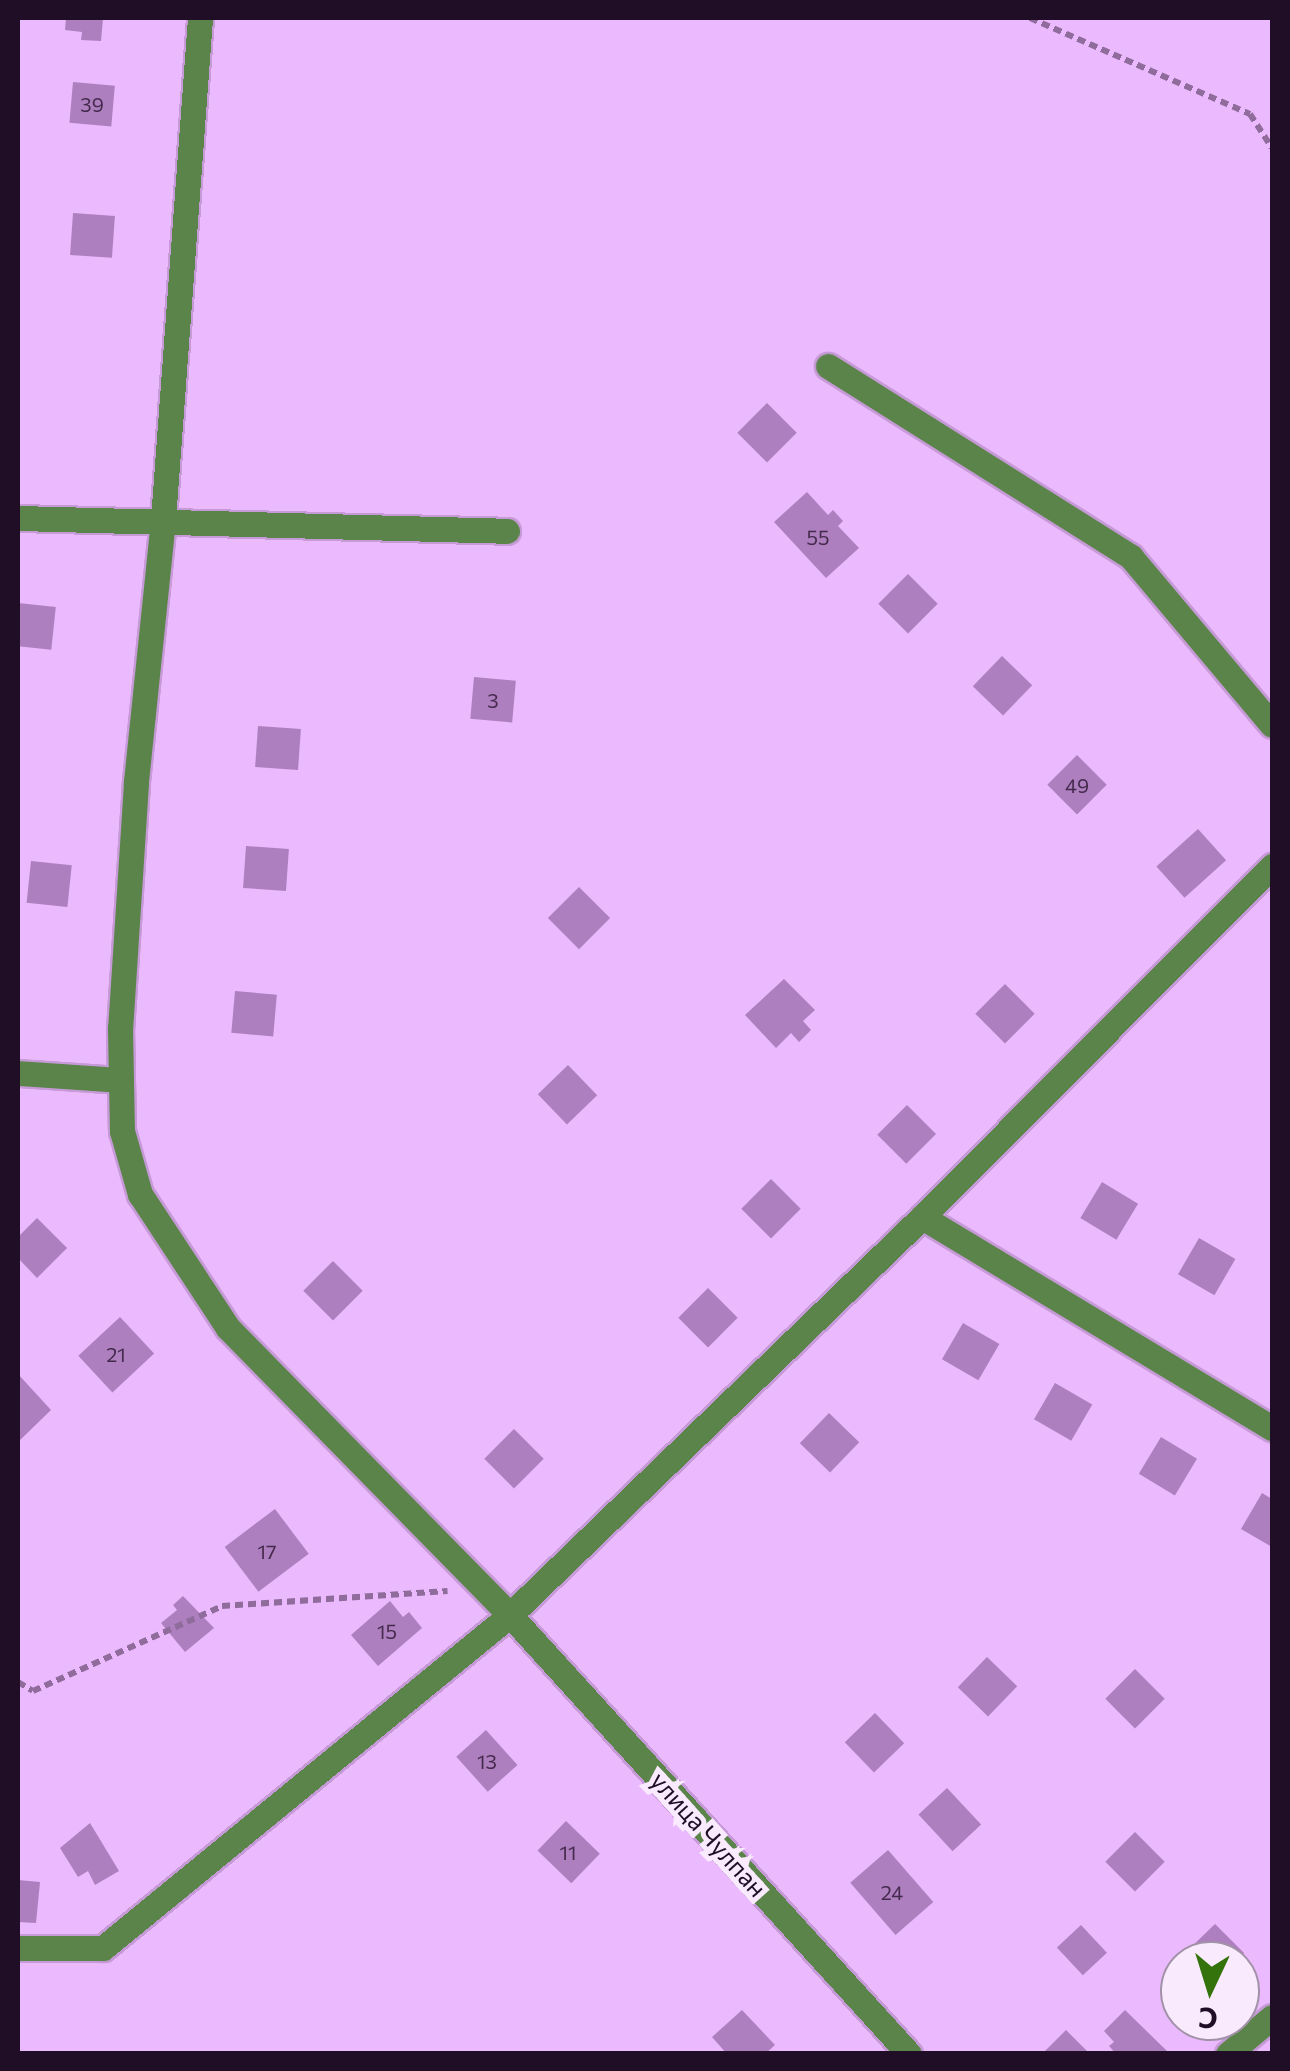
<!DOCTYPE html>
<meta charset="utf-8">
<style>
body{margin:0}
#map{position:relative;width:1290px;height:2071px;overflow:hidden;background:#ebb9fd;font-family:Commissioner,sans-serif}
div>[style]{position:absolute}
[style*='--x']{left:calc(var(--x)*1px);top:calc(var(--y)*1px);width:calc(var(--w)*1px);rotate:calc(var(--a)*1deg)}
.building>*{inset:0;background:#ae7fbf;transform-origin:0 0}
.path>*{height:6px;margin-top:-3px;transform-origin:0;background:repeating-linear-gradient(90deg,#906c9c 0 8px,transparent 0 13px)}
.roads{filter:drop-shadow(2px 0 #c69ad6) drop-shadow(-2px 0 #c69ad6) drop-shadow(0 2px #c69ad6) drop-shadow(0 -2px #c69ad6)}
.minor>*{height:25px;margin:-12.5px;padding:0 12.5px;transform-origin:12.5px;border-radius:12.5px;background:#5a8449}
span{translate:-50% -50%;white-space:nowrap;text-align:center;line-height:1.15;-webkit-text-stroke:10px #f9eafe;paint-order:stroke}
.number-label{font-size:20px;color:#442a4c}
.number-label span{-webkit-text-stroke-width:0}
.street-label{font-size:25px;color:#200e26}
.frame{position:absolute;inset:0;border:20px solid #200e26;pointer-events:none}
.north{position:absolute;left:1160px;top:1941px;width:100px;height:100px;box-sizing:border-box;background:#f9eafe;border:2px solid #a292a8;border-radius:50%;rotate:184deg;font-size:28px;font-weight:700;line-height:40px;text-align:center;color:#200e26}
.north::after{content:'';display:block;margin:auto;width:35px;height:45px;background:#34730b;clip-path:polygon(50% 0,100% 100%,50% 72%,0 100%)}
</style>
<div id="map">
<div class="building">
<i style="clip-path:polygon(66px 18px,103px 18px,101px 41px,81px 40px,82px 32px,65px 30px)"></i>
<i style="left:73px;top:82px;width:42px;height:41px;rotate:5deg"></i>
<i style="left:73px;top:213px;width:42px;height:42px;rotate:4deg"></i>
<i style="left:767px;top:403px;width:42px;height:42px;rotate:45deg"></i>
<i style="clip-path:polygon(807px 492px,828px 515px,833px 510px,843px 521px,838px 526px,859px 548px,826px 578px,774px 522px)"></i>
<i style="left:908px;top:574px;width:42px;height:42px;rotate:45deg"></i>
<i style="left:18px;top:603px;width:38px;height:43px;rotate:6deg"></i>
<i style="left:1002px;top:656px;width:42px;height:42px;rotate:44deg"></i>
<i style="left:474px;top:677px;width:42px;height:42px;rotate:5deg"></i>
<i style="left:258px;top:726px;width:43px;height:41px;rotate:4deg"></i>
<i style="left:1077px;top:755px;width:42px;height:42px;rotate:45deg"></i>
<i style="left:1198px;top:829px;width:42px;height:56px;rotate:48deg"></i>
<i style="left:246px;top:846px;width:43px;height:42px;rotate:4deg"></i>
<i style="left:31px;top:861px;width:41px;height:42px;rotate:6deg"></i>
<i style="left:579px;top:887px;width:44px;height:44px;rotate:45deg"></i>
<i style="clip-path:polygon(784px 979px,815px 1010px,803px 1021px,811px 1030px,799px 1042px,791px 1033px,776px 1048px,745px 1015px)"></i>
<i style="left:1005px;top:984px;width:42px;height:42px;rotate:45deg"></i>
<i style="left:235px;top:991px;width:42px;height:42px;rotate:5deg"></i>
<i style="left:568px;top:1065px;width:42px;height:42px;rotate:46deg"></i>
<i style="left:907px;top:1105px;width:41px;height:42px;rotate:45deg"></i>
<i style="left:771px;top:1179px;width:42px;height:42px;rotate:45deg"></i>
<i style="left:1102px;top:1182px;width:42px;height:42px;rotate:31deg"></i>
<i style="clip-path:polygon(37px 1218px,67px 1248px,37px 1278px,18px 1258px,18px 1237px)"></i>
<i style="left:1199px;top:1238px;width:42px;height:42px;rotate:30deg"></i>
<i style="left:333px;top:1261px;width:42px;height:42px;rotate:45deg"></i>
<i style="left:708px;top:1288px;width:42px;height:42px;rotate:45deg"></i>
<i style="left:120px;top:1317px;width:50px;height:57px;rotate:47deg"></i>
<i style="left:963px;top:1323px;width:42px;height:42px;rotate:30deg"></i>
<i style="clip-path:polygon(18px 1374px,51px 1410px,18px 1442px)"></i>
<i style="left:1055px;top:1383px;width:43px;height:42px;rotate:30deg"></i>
<i style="left:829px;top:1413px;width:42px;height:42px;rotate:44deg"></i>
<i style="left:514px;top:1429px;width:42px;height:42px;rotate:45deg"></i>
<i style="left:1161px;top:1437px;width:42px;height:43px;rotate:31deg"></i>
<i style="clip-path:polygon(1262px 1493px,1272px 1499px,1272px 1547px,1241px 1529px)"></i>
<i style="left:275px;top:1509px;width:56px;height:63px;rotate:53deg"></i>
<i style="clip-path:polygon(183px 1596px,214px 1628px,185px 1652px,161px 1623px,177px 1610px,173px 1605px)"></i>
<i style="clip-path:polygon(390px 1601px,403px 1617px,409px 1612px,422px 1628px,378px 1666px,351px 1635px)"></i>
<i style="left:987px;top:1657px;width:42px;height:42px;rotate:44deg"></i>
<i style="left:1135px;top:1669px;width:42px;height:42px;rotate:45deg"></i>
<i style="left:875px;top:1713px;width:42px;height:42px;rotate:46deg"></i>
<i style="left:486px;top:1730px;width:47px;height:40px;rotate:48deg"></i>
<i style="left:947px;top:1788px;width:50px;height:39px;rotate:47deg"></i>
<i style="left:566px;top:1821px;width:47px;height:41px;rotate:44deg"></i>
<i style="clip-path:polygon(90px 1823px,119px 1871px,95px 1885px,88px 1871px,78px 1877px,60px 1848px)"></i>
<i style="left:1135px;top:1832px;width:42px;height:42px;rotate:45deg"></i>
<i style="left:888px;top:1850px;width:69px;height:50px;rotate:49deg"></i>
<i style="clip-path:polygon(18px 1880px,40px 1882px,36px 1923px,18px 1922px)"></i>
<i style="clip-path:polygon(1215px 1924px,1244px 1953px,1236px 1961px,1193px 1961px,1185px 1953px)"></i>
<i style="left:1081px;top:1925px;width:38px;height:33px;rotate:47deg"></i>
<i style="clip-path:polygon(742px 2010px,775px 2045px,765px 2054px,727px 2054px,712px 2037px)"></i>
<i style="clip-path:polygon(1125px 2010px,1167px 2051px,1165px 2054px,1116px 2054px,1109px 2046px,1114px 2042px,1104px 2031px)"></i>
<i style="clip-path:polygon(1066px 2030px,1090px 2054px,1042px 2054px)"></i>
</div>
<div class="path">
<i style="--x:1030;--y:18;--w:240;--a:23.6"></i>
<i style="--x:1250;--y:114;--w:40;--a:57.1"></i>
<i style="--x:18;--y:1682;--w:17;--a:31"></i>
<i style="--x:33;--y:1691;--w:207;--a:-24.2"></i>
<i style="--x:222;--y:1606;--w:226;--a:-3.8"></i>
</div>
<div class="roads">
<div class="minor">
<i style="--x:200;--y:18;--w:503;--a:94.22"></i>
<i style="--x:163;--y:520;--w:264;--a:95.9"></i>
<i style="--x:136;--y:783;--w:246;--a:93.7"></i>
<i style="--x:120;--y:1028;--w:103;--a:88.9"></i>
<i style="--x:122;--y:1131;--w:66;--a:74.1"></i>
<i style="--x:140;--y:1194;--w:160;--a:56.7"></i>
<i style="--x:228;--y:1328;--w:402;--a:45.5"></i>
<i style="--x:510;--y:1615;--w:593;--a:47.73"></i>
<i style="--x:828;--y:366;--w:358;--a:32.2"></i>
<i style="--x:1131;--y:557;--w:219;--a:50"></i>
<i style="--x:18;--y:518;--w:489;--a:1.5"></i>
<i style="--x:18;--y:1073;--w:103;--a:3.9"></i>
<i style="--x:922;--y:1217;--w:496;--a:-45.1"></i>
<i style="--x:18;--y:1948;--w:85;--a:0"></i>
<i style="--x:103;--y:1948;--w:526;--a:-39.29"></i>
<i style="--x:510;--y:1615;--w:573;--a:-44.01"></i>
<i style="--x:922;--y:1217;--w:409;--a:31.1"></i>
<i style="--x:1228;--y:2054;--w:57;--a:-40.1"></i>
</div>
</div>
<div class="number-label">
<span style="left:92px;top:104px">39</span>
<span style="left:818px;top:537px">55</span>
<span style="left:493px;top:700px">3</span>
<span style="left:1077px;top:785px">49</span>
<span style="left:116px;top:1354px">21</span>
<span style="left:267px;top:1551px">17</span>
<span style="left:387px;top:1631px">15</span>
<span style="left:487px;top:1761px">13</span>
<span style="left:568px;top:1852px">11</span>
<span style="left:892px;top:1892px">24</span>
</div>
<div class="street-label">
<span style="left:709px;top:1834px;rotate:48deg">улица Чулпан</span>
</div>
<div class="frame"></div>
<div class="north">С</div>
</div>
